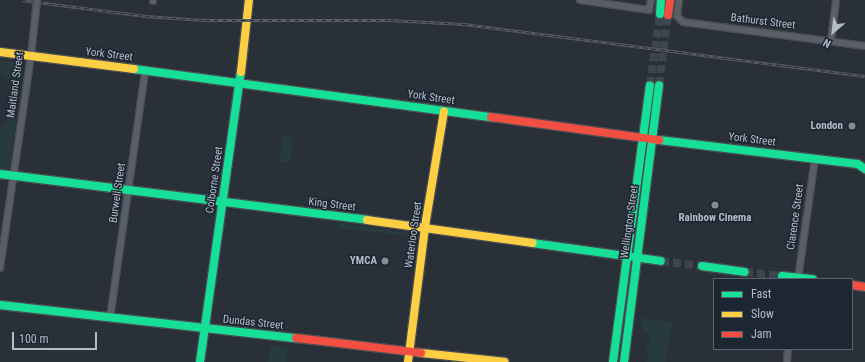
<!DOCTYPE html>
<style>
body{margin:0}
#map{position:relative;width:865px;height:362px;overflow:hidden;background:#2a3038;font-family:"Roboto Condensed",sans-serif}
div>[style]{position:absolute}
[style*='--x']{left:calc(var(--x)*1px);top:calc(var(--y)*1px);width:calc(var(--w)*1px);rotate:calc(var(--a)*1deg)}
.green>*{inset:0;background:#273a3e;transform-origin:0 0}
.secondary-tunnel>*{height:8px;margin-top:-4px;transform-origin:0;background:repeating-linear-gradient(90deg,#3f454e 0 8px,transparent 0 12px)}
.roads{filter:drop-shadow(1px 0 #484c53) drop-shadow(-1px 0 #484c53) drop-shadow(0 1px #484c53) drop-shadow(0 -1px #484c53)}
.street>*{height:6px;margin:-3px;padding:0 3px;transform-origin:3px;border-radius:3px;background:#5a5e66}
.fast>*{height:8px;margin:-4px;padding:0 4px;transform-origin:4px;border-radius:4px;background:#16e098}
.slow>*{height:8px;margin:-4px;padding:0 4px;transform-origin:4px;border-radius:4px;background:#ffcf43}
.jam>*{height:8px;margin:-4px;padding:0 4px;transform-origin:4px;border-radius:4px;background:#f24e42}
.rail>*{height:3px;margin-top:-1.5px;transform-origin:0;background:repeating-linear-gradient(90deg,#1d2633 0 4.5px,#595d64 0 9px);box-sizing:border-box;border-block:1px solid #595d64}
.dots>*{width:11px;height:11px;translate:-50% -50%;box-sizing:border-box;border:2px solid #1d2633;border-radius:50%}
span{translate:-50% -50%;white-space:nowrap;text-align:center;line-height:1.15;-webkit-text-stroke:3px #1d2633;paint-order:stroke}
.street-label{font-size:11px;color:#b4bcc9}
.poi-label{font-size:11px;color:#b4bcc9;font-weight:700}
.right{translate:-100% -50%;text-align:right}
.legend{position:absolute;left:713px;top:278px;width:140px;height:72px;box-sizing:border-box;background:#1d2633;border:1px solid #59626f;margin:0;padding:5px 7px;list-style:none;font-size:12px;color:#b4bcc9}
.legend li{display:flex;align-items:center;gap:8px;height:20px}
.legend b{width:20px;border:1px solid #59626f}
.north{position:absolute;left:813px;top:12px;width:40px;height:40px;-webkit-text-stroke:3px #1d2633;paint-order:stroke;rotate:208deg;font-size:11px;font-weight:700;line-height:16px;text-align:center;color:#b4bcc9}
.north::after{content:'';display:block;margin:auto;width:14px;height:18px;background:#b4bcc9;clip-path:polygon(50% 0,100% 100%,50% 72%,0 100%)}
.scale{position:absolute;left:12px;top:332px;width:85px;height:18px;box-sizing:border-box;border:2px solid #b4bcc9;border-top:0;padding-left:5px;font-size:12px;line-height:14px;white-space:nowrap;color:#b4bcc9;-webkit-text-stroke:3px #1d2633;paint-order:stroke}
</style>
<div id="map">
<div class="green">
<i style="clip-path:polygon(0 60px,17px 62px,23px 66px,10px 167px,6px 169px,0 169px,0 130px,11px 113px,12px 103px,10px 85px,0 73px)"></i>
<i style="left:282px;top:136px;width:11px;height:26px;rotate:5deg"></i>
<i style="clip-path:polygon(340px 223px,414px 234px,415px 237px,338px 228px)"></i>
<i style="clip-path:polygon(641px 318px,672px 322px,666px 362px,647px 362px,648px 352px,646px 352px,647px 344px,649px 343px,649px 332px,643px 332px)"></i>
<i style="clip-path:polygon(270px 345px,288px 348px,286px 362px,268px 362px)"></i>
</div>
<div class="secondary-tunnel">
<i style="--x:650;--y:85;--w:72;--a:-82"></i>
<i style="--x:659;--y:85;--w:71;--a:-82.7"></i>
<i style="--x:661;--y:261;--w:41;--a:7"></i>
<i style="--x:745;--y:272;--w:37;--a:6"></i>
</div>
<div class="roads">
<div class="street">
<i style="--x:580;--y:0;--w:70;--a:8.2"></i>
<i style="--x:649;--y:10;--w:10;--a:-79"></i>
<i style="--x:679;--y:0;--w:16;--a:97"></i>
<i style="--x:677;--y:16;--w:8;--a:45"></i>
<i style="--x:683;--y:22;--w:184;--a:7.5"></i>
<i style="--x:153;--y:1;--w:1;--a:-90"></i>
<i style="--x:831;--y:41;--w:41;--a:-83"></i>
<i style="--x:0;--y:268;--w:214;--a:-81.7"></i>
<i style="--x:31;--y:56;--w:56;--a:-83.9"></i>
<i style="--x:798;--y:279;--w:122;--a:-82"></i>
<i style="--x:110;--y:318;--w:249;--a:-81.9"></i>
<i style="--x:787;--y:362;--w:13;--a:-86"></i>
</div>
<div class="fast">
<i style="--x:660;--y:14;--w:14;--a:-86"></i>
<i style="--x:134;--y:69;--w:360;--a:7.7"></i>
<i style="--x:659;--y:140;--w:200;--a:6.9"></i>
<i style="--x:858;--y:164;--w:9;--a:36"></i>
<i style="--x:0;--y:174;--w:370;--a:7.1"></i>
<i style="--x:532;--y:243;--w:130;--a:7.9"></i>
<i style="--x:702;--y:266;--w:43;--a:7.9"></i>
<i style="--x:782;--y:276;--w:31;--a:6"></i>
<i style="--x:0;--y:305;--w:298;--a:6.4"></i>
<i style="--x:200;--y:362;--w:293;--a:-82"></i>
<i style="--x:613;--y:362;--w:279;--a:-82.4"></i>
<i style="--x:624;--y:362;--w:279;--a:-82.8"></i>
</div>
<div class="slow">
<i style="--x:0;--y:52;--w:135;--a:7.2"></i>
<i style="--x:241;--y:72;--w:72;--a:-83.7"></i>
<i style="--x:367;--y:220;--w:167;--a:7.9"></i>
<i style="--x:421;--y:353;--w:84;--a:6.1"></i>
<i style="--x:408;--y:362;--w:143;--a:-82.8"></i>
<i style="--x:426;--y:220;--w:110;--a:-80.6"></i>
</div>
<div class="jam">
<i style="--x:668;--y:15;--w:15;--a:-82"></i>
<i style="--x:491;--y:117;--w:170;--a:7.8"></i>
<i style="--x:852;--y:285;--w:13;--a:9"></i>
<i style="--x:296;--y:338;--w:126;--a:6.8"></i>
</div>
</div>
<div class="rail">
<i style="--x:22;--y:0;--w:124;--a:7.4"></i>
<i style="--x:145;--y:16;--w:60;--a:3.8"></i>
<i style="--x:205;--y:20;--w:185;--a:0"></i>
<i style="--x:390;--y:20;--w:74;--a:3.1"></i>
<i style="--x:464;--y:24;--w:404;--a:7.4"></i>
</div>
<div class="dots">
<i style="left:852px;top:126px;background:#848b96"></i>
<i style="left:715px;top:205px;background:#848b96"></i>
<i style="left:385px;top:261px;background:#848b96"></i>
</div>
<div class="street-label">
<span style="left:763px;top:22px;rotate:7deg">Bathurst Street</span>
<span style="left:109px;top:55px;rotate:7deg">York Street</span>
<span style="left:16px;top:85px;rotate:-82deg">Maitland Street</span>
<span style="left:431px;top:98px;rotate:8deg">York Street</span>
<span style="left:752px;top:140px;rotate:7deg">York Street</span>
<span style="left:215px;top:180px;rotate:-82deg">Colborne Street</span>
<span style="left:118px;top:193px;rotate:-82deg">Burwell Street</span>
<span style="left:332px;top:205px;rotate:7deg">King Street</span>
<span style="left:796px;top:217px;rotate:-82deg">Clarence Street</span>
<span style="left:630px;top:222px;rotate:-82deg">Wellington Street</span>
<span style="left:414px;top:235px;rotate:-82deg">Waterloo Street</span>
<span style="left:253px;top:323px;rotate:6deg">Dundas Street</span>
</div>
<div class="poi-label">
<span class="right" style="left:843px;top:126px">London</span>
<span style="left:715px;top:218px">Rainbow Cinema</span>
<span class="right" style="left:377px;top:261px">YMCA</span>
</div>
<ul class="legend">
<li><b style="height:5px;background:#16e098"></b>Fast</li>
<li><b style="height:5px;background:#ffcf43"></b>Slow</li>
<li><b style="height:5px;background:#f24e42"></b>Jam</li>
</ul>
<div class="north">N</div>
<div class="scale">100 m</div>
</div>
